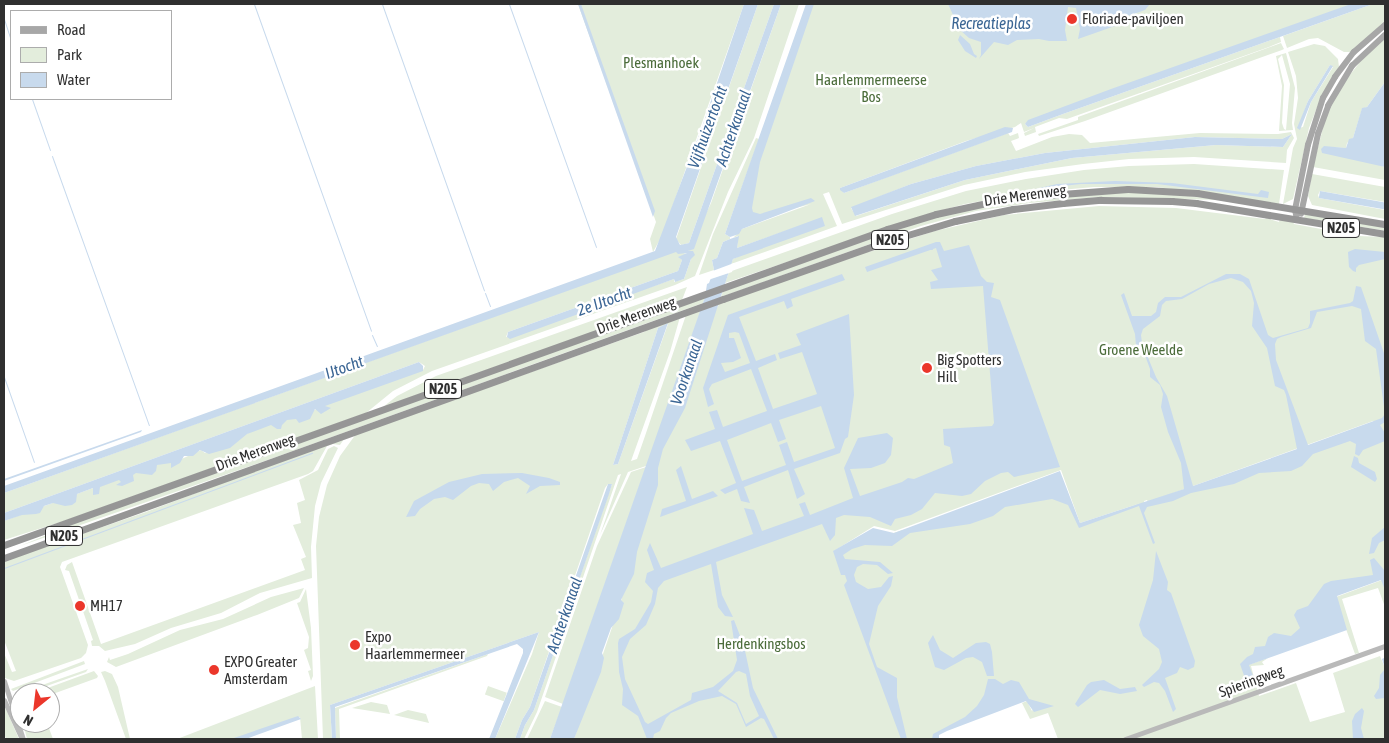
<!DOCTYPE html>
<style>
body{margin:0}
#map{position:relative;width:1389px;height:743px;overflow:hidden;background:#fff;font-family:"Asap Condensed",sans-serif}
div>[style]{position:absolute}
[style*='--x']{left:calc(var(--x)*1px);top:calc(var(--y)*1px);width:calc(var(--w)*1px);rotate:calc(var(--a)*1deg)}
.green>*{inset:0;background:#e3eddc;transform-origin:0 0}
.water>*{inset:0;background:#c8daed;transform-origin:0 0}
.pier>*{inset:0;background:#fff}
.stream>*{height:1px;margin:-0.5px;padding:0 0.5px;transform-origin:0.5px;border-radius:0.5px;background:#c8daed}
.secondary>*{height:5px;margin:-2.5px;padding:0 2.5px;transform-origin:2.5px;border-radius:2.5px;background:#b9b9b9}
.primary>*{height:5.5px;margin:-2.75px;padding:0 2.75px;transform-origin:2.75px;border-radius:2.75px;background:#a7a7a7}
.highway>*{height:7px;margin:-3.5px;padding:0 3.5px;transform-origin:3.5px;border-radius:3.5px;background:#969696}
.dots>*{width:14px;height:14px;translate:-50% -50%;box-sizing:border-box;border:2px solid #fff;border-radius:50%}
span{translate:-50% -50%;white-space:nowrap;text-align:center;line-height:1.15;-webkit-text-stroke:5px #fff;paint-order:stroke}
.shield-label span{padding:1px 4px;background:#fff;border:1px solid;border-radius:4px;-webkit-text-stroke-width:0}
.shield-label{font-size:14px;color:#2f2f2f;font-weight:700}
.poi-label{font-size:15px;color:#2f2f2f}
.left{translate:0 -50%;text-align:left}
.park-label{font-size:15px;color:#4b6c3a}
.street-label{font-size:15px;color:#2f2f2f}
.water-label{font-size:16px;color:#3a6594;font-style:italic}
.frame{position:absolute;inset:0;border:5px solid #2f2f2f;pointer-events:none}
.legend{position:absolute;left:10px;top:10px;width:162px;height:90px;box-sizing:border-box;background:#fff;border:1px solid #acacac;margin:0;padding:6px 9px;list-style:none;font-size:15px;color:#2f2f2f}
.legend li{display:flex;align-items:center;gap:10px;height:25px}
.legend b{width:25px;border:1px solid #acacac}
.north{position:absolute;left:10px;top:683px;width:50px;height:50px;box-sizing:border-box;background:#fff;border:1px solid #acacac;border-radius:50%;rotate:209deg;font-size:14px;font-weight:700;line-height:20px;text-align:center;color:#2f2f2f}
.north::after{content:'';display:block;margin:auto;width:18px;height:22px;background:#eb372b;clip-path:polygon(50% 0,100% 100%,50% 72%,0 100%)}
</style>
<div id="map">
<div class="green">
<i style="clip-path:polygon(578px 4px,744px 4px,662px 236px,653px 252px,650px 239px,656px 222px)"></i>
<i style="clip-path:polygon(758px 4px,774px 4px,689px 243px,681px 245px,676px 239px)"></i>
<i style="clip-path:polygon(781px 4px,799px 4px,754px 138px,728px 192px,695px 276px,675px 285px,432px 371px,393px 391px,366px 413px,67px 520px,4px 540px,4px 521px,155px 465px,168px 462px,173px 463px,201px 450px,205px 453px,259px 428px,286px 419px,296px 419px,333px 401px,423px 370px,425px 366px,419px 362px,4px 513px,4px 493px,676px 251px,687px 254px,679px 257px,682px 260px,678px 271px,508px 332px,506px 337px,674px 279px,674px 282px,684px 279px,691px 259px,688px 251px,711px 203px)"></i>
<i style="clip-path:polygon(evenodd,813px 4px,1355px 4px,1025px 124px,1028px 127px,1063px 114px,1280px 37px,1281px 42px,1269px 47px,1067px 119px,1059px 118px,1035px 127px,1036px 132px,1025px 136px,1024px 133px,1034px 128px,1024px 132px,1021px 123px,1015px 127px,966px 141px,840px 188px,844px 193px,1008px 133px,1010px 136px,1018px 133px,1019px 138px,1011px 141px,1016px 151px,1052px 137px,1069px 134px,1082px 135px,1090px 143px,1200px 133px,1278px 134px,1291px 132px,1294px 138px,1287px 150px,1286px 163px,1194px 157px,1129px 159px,1083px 164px,1025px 172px,964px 185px,842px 224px,829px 192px,823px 194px,837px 226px,731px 264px,733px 259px,822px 218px,737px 248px,738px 236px,733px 238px,742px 229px,811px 204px,749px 220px,751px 180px,813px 4px,1292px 134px,1283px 147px,1216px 145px,1072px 158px,965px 180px,856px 216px,851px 208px,911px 184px,976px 166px,1045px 153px,1195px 137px,1282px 139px,1292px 134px)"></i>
<i style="clip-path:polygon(1373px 4px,1385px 4px,1385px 23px,1351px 52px,1344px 52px,1318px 38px,1309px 39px,1287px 48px,1283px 36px)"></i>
<i style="clip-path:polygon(1385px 38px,1385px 82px,1367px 107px,1362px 109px,1353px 138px,1347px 143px,1346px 148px,1324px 147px,1385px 167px,1385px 180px,1313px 167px,1326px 116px,1338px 90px,1364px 57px)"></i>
<i style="clip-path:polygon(1281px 43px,1284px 49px,1282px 50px,1085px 121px,1039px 136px,1038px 134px,1078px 120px,1078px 117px)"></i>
<i style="clip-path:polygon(evenodd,1314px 44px,1325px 46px,1338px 59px,1339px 67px,1321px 97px,1309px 128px,1293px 199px,1283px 204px,1293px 148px,1297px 139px,1294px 124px,1298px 98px,1296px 76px,1288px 52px,1314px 44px,1330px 65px,1333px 67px,1311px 102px,1303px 127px,1298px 128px,1308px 101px,1330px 65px)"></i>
<i style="clip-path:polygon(evenodd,1286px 53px,1295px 88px,1292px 123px,1293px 130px,1279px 131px,1282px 86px,1276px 56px,1286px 53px,1282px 55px,1290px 84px,1286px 130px,1284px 129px,1282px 123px,1284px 85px,1278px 59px,1282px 55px)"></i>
<i style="clip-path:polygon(756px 138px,759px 139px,725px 234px,730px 237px,730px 239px,723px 242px,717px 258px,712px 260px,714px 270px,699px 275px,713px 234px)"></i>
<i style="clip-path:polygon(1194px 164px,1284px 170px,1279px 204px,1157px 187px,1094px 187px,1026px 193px,965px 204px,928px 214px,725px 283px,729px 272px,892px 214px,966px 191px,1026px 179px,1084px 170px,1129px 166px)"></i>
<i style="clip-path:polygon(1312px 174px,1385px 187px,1385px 202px,1320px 191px,1318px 195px,1319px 198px,1385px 210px,1385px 219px,1312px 205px,1308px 196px)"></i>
<i style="clip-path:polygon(1147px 191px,1222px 200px,1099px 197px,1029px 203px,976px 211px,921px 226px,721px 297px,723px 291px,906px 225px,967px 209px,1032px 197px)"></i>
<i style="clip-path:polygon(evenodd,1099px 206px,1176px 208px,1265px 219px,1266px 218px,1279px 222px,1280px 219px,1293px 222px,1294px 224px,1359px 236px,1385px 237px,1385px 587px,1381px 576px,1335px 592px,1336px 597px,1382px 580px,1385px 590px,1385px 607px,1378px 588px,1342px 599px,1359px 653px,1355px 654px,1342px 618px,1248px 665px,1268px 658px,1262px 662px,1264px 665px,1251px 666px,1259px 696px,1296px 683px,1310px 722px,1345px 712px,1333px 673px,1380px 656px,1385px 668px,1385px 739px,1058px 739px,1048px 713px,1030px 719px,1022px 703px,1027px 701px,1032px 711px,1034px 707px,1025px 699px,934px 735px,935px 739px,574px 739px,621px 601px,658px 462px,628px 472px,600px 535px,621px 474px,618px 475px,537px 712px,524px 739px,520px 739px,525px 725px,534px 710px,612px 484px,608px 484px,605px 488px,530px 707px,522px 720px,515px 739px,495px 739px,532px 654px,539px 632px,330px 705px,332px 739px,323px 739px,316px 546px,319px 517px,327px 485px,340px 456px,356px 434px,644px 332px,655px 324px,680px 317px,670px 352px,631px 461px,637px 459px,645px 436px,686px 315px,701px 310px,669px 402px,720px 302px,838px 262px,839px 259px,847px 257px,848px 259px,867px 250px,869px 252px,935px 231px,1004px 215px,1099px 206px,668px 324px,618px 464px,613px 465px,658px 328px,668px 324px,1099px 206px,1373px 421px,1381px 428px,1145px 504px,1144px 501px,1147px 500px,1148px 502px,1193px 486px,1373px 421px,1099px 206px,1061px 470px,1080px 523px,1141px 503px,1079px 526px,1061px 479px,844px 549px,840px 564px,834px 551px,874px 526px,895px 531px,1061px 470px)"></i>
<i style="left:1305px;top:213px;width:81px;height:5px;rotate:9deg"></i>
<i style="clip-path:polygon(687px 287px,682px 300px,383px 407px,397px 396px,436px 376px)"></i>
<i style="clip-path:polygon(705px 297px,703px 303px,279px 456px,20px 546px,78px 522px)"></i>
<i style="clip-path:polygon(346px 436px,340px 445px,333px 444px,327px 446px,313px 471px,308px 474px,62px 562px,60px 567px,88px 645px,86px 653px,81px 658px,14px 681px,5px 678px,4px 653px,12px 672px,16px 671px,4px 640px,4px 561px,146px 512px)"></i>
<i style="clip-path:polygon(334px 446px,338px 448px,321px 483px,315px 506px,311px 547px,312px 578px,260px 593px,221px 613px,171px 628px,135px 644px,105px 651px,99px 646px,92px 646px,91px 641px,93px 640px,69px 571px,65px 570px,67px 565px,72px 562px,101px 644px,305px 570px,301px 559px,306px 557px,293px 525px,301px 523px,297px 503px,305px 500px,299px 480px,318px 470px,328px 449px)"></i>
<i style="clip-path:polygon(646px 467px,563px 704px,545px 697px,597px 546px,631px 472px)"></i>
<i style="clip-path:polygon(304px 588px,299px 598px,257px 615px,116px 667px,107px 662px,109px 657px,110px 660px,128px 654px,180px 630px,223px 619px,271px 597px)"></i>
<i style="clip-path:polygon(306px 589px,311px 628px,313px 676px,311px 681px,308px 671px,311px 670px,304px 650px,308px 648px,309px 637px,297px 603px,300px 602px)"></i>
<i style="clip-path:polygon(488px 654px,487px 656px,339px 709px,340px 739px,336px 739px,335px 708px)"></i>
<i style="clip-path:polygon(84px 661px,85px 664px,13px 691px,11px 689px)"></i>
<i style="clip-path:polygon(88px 669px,86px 672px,27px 693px,20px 693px,20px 696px,16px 697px,18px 693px,25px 691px)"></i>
<i style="clip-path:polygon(94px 671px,98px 676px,97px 678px,50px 695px,50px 693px,34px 693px)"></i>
<i style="clip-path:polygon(105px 671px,112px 674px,118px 687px,130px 739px,126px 739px,105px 681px,101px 672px)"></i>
<i style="clip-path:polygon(315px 686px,318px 739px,302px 739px,300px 717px,240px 739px,177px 739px)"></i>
<i style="left:488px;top:686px;width:20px;height:9px;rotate:20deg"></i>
<i style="clip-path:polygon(545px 701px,562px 707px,550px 739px,527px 739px)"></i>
<i style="clip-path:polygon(371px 702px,387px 705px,390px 714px,352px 708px)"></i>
<i style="clip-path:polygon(4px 705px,19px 739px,6px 739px,4px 733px)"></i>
<i style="clip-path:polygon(408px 710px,426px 714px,429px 723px,394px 715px)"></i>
<i style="clip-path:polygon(23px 723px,47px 723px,53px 739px,27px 739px)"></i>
</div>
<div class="water">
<i style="clip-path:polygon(578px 4px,581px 4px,655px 211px,653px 217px)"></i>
<i style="clip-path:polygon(744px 4px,758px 4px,676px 237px,680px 245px,689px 243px,774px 4px,781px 4px,694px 249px,688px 251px,693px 251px,695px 255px,691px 259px,684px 279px,675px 282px,674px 279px,510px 339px,507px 337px,508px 332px,678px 271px,682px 260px,678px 257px,687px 253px,678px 254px,676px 252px,4px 493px,4px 486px,655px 251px,702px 127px)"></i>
<i style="clip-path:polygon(806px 4px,814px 4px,760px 162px,752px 208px,753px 212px,760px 214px,811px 198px,815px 201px,742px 229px,739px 234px,730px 237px,725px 234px)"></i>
<i style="clip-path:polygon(948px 4px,1150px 4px,1145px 10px,1128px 16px,1115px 26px,1078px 39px,1080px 29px,1076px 8px,1068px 7px,1065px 30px,1067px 41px,1049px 41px,1039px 39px,1017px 40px,1008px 45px,994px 42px,979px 59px,981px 55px,981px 42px,969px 38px,960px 30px)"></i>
<i style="clip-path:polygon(1351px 4px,1373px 4px,1063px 114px,1028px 127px,1025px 124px,1028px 120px,1111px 89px)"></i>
<i style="clip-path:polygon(960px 35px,970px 44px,974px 54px,977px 56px,976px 58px,965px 51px,958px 40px)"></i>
<i style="clip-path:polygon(1330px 65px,1333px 66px,1311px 102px,1300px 130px,1297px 128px,1308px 101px)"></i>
<i style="clip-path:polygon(1385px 82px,1385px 167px,1322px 153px,1321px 149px,1324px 146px,1346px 148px,1349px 139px,1353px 138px,1362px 108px,1367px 107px)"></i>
<i style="clip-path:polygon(1005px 127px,1013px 128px,1012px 132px,886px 178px,844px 193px,840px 190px,840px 188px)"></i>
<i style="clip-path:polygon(1292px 134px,1283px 147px,1216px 145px,1072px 158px,965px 180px,855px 216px,851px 207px,911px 184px,976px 166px,1045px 153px,1195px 137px,1282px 139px)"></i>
<i style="clip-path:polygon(1115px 181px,1172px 183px,1258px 194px,1261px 190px,1269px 192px,1268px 198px,1157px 184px,1081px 184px,1035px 189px,1057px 184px)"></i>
<i style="left:1320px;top:191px;width:66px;height:7px;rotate:10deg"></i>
<i style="clip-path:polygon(822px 217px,825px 226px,733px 259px,685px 408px,663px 449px,658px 468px,658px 485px,637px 552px,634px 574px,621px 600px,624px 603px,619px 619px,611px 628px,602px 653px,604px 658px,601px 672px,574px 739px,550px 739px,705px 297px,707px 284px,709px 283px,714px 270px,712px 260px,717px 258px,723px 242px,730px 239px,739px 236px,737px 248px)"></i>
<i style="clip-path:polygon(evenodd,936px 242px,940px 242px,944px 251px,969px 245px,981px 276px,987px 282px,994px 283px,991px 297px,1000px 300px,1060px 467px,1014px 477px,1008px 472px,1001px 473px,985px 481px,971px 494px,962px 496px,935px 493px,922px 509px,911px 515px,895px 519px,891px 526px,870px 517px,844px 515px,836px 518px,835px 535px,830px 541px,822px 524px,716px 562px,722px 595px,733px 617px,725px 616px,718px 607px,711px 564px,664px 581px,658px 588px,655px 604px,646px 625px,630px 639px,622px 657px,625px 679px,645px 722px,648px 724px,691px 700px,692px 693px,713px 687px,733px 671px,737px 660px,731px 621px,734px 620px,744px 646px,753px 688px,778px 739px,774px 739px,764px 719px,761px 718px,746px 727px,736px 704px,722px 696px,699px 701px,671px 713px,666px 718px,660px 731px,654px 734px,653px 739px,647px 739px,638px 716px,622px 705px,623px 689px,619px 672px,618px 643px,619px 639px,635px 629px,651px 602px,653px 591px,645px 582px,647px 573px,654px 570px,647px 550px,650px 543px,661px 568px,753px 534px,744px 508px,754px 510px,762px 531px,804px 516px,799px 504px,805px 502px,810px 515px,853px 498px,844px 468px,858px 438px,887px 433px,893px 438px,891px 455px,885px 463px,871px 468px,850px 469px,860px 496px,902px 482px,908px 478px,914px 479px,953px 463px,950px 447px,944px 445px,943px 429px,992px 426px,994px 423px,983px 286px,931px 289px,930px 282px,938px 280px,931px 270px,942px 267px,936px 248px,867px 272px,865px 267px,936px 242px,739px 671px,746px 674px,750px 696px,759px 716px,746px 724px,737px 703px,718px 691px,736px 672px,739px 671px)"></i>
<i style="clip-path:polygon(1355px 249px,1385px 252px,1385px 259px,1359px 265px,1356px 268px,1356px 272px,1353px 271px,1349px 267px,1348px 252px)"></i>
<i style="clip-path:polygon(evenodd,842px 274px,845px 280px,791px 299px,793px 306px,787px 309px,784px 301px,739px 317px,756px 361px,775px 354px,777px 360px,758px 368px,773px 409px,817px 394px,802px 352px,780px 359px,778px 353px,801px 345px,796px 334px,849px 314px,854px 395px,848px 437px,845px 439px,840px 453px,794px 469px,805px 494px,797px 499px,788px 470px,744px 487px,750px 503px,741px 501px,737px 489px,725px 494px,720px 490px,736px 483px,720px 441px,691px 451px,685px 440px,715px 429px,709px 412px,717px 410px,723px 427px,767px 411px,751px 369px,712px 384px,709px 389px,714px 404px,708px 407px,703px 388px,728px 315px,842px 274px,735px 332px,739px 333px,750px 363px,725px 372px,721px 363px,733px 362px,741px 358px,734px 338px,729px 338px,729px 333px,735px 332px,842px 274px,821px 406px,835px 448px,794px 462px,787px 442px,779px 445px,786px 465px,742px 481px,727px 440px,771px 423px,778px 442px,786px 439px,779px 420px,821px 406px)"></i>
<i style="clip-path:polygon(evenodd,1226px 274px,1240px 274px,1249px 279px,1268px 335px,1273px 338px,1308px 328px,1310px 323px,1310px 311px,1350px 303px,1353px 301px,1356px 286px,1361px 287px,1385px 356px,1385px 422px,1380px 425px,1385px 433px,1385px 441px,1363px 450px,1359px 456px,1355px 454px,1356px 444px,1350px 441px,1313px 454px,1302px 466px,1291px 471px,1259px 473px,1234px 484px,1191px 493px,1173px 501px,1147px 507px,1144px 513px,1155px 543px,1153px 544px,1139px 506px,1079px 528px,1068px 505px,1052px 499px,1005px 507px,993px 516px,970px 524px,910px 533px,892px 546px,865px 545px,852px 549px,843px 555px,845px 559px,880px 562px,893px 573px,888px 574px,877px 565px,863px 564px,857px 567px,854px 575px,856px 582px,868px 589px,881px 587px,889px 577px,893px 576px,891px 586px,878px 606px,869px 644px,877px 667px,897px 678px,897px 697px,907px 739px,901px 739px,844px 585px,847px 581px,845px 575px,841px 575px,833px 551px,873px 528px,894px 533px,1060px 471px,1080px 523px,1184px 489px,1181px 463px,1168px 432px,1161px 407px,1163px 394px,1160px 385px,1150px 377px,1150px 369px,1143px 350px,1136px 346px,1135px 334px,1121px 295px,1124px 293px,1132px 316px,1151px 316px,1156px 312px,1158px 303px,1165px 297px,1181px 297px,1226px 274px,1231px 278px,1243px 282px,1251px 291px,1254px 303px,1252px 326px,1267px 348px,1275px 386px,1284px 390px,1286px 395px,1297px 449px,1193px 486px,1167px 396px,1156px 377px,1142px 343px,1141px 335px,1143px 329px,1160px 316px,1162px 305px,1166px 301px,1182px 299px,1209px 284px,1231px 278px,1226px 274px,1352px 306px,1361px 309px,1365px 341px,1376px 349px,1385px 414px,1382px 418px,1308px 445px,1276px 360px,1275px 344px,1277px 339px,1281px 337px,1311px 328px,1317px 312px,1352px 306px)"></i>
<i style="clip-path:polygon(668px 323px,618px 464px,613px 465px,658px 328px)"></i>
<i style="clip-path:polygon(419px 362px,423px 366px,423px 371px,325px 406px,331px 408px,321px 414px,315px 409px,310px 419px,299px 423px,296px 419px,287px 420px,282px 425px,281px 429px,277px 429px,271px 425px,247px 434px,230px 448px,209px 454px,200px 450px,193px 456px,184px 456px,180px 463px,171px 468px,171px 463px,157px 465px,156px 471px,152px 475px,136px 473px,133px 475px,134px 481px,122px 486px,116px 485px,121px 482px,119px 480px,100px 487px,99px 494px,93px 495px,93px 488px,77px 494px,76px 502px,72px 505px,65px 506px,53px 503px,44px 506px,40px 513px,36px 514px,22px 515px,4px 521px,4px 513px)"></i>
<i style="clip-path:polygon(142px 430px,141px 432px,4px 481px,4px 479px)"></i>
<i style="clip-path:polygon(1354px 456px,1358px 458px,1359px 463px,1375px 472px,1377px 479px,1375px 482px,1351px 467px)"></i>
<i style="clip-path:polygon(681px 466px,692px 499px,713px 491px,718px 496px,660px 517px,662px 509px,686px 501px,676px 470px)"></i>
<i style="clip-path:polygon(522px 473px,549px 478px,560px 482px,560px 485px,540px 486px,526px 494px,530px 486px,518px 478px,504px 482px,493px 491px,489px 484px,479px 483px,471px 486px,453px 500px,445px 497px,434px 499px,420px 509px,415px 516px,406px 517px,414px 501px,449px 482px,482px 474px)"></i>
<i style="clip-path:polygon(608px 484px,612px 484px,609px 494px,534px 710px,525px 725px,520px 739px,515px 739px,522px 720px,530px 707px)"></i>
<i style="clip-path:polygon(1385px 527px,1385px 540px,1379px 543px,1374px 553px,1369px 554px,1372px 538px)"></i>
<i style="clip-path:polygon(1156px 551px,1168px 582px,1167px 590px,1171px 593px,1195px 661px,1194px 667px,1188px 670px,1180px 667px,1177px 673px,1165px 678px,1176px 709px,1173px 712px,1165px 691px,1159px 683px,1154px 682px,1144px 687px,1142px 685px,1159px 669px,1162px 662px,1159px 649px,1143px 636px,1139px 625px,1153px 580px)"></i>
<i style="clip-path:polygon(1374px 558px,1385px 571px,1385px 590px,1381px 580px,1337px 596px,1347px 630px,1249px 665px,1255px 681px,1247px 684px,1240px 664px,1247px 657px,1253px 654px,1255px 647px,1265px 646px,1268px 637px,1274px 633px,1291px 636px,1300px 628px,1294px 615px,1297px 610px,1308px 606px,1324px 584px,1331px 581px,1373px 575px,1370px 560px)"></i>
<i style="clip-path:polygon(539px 632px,495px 739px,489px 739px,523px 653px,523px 649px,517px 644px,335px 707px,336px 739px,332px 739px,330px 705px)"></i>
<i style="clip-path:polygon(933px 635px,940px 650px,953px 658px,976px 643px,986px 642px,990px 644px,992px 652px,994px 676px,987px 676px,982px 662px,973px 657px,966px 658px,944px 670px,935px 667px,928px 643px)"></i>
<i style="clip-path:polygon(1384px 658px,1385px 662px,1385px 698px,1376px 699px,1374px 696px,1379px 688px,1380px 675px,1385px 669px,1382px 659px)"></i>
<i style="clip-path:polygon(988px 679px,995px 679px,1003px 684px,1011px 680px,1019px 682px,1029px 699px,1054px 706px,1034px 712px,1026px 701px,947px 731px,939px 735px,939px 739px,932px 739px,933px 734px,965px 717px,977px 706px,984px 695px)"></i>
<i style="clip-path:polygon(1104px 680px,1120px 689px,1135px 687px,1137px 691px,1120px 694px,1100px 690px,1078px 707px,1075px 704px,1087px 685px,1091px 682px)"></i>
<i style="clip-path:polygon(1362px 708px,1364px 711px,1361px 728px,1364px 739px,1353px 739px,1352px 721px,1355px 714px)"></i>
<i style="clip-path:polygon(298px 716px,301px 719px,246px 739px,231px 739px)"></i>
</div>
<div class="pier">
<i style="clip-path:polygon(734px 263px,732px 272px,708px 280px,710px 272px)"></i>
</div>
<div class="stream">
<i style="--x:254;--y:4;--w:347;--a:70.3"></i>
<i style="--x:382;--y:4;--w:304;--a:70.4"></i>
<i style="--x:509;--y:4;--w:258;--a:70.3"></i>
<i style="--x:4;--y:19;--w:22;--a:72"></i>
<i style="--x:32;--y:99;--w:54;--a:70.6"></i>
<i style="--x:52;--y:156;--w:286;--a:70.2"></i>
<i style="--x:485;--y:293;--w:14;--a:69"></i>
<i style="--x:372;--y:335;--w:12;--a:66"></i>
<i style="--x:4;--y:377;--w:90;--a:70.6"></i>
<i style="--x:4;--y:568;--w:329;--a:-20.5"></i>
</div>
<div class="secondary">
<i style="--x:4;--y:681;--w:61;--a:71.9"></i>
<i style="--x:4;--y:700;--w:41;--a:65.3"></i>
<i style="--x:1125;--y:739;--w:276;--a:-19.7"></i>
</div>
<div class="primary">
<i style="--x:1301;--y:214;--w:82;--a:-78"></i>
<i style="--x:1318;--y:134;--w:30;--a:-70"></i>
<i style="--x:1328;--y:106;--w:47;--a:-59"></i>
<i style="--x:1352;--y:66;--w:45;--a:-43.2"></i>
<i style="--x:1297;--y:220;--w:10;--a:-101"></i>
<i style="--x:1295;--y:210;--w:66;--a:-78.7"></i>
<i style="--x:1308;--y:145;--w:49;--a:-72.3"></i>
<i style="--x:1323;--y:98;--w:24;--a:-60"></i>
<i style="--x:1335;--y:77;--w:31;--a:-53"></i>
<i style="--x:1354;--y:52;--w:41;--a:-41.1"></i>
</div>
<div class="highway">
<i style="--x:4;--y:545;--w:938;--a:-19.69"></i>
<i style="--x:887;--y:229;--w:51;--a:-17"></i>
<i style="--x:936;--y:214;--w:76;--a:-12.2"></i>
<i style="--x:1010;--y:198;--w:118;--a:-4.4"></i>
<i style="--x:1128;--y:189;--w:69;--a:3.3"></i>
<i style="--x:1197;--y:193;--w:191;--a:9.4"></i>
<i style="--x:4;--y:558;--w:764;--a:-19.81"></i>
<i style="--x:723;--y:299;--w:178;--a:-19.4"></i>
<i style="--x:891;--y:240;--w:67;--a:-16.5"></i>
<i style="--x:955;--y:221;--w:59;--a:-11.7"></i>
<i style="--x:1013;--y:209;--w:50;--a:-6.8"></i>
<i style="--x:1063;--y:203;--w:38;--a:-5"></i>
<i style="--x:1101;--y:200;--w:71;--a:0.8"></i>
<i style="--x:1172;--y:201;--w:24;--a:5"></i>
<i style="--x:1196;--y:203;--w:192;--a:9.3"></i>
</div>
<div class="dots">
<i style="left:1072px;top:19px;background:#eb372b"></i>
<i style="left:927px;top:368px;background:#eb372b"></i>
<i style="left:80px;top:606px;background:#eb372b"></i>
<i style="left:355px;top:645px;background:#eb372b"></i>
<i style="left:214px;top:670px;background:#eb372b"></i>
</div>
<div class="shield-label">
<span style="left:1341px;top:228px">N205</span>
<span style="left:890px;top:240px">N205</span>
<span style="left:443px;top:389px">N205</span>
<span style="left:64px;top:536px">N205</span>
</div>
<div class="poi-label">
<span class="left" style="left:1082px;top:19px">Floriade-paviljoen</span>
<span class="left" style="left:937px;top:368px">Big Spotters<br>Hill</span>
<span class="left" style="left:90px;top:606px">MH17</span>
<span class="left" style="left:365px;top:645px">Expo<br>Haarlemmermeer</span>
<span class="left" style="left:224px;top:670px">EXPO Greater<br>Amsterdam</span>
</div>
<div class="park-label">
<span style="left:661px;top:63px">Plesmanhoek</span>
<span style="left:871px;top:88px">Haarlemmermeerse<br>Bos</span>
<span style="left:1141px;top:350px">Groene Weelde</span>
<span style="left:761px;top:644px">Herdenkingsbos</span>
</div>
<div class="street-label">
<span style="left:1025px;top:195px;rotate:-8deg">Drie Merenweg</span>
<span style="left:636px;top:315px;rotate:-20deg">Drie Merenweg</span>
<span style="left:255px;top:452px;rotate:-20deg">Drie Merenweg</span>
<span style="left:1251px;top:681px;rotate:-20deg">Spieringweg</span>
</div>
<div class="water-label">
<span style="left:991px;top:23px">Recreatieplas</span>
<span style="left:707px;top:127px;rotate:-70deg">Vijfhuizertocht</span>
<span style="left:733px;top:128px;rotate:-71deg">Achterkanaal</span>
<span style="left:604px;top:301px;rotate:-20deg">2e IJtocht</span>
<span style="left:344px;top:367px;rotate:-20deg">IJtocht</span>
<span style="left:686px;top:372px;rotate:-71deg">Voorkanaal</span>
<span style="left:564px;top:615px;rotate:-71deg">Achterkanaal</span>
</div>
<div class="frame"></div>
<ul class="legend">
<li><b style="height:6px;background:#a7a7a7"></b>Road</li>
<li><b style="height:14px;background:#e3eddc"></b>Park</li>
<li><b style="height:14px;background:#c8daed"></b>Water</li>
</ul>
<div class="north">N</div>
</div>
